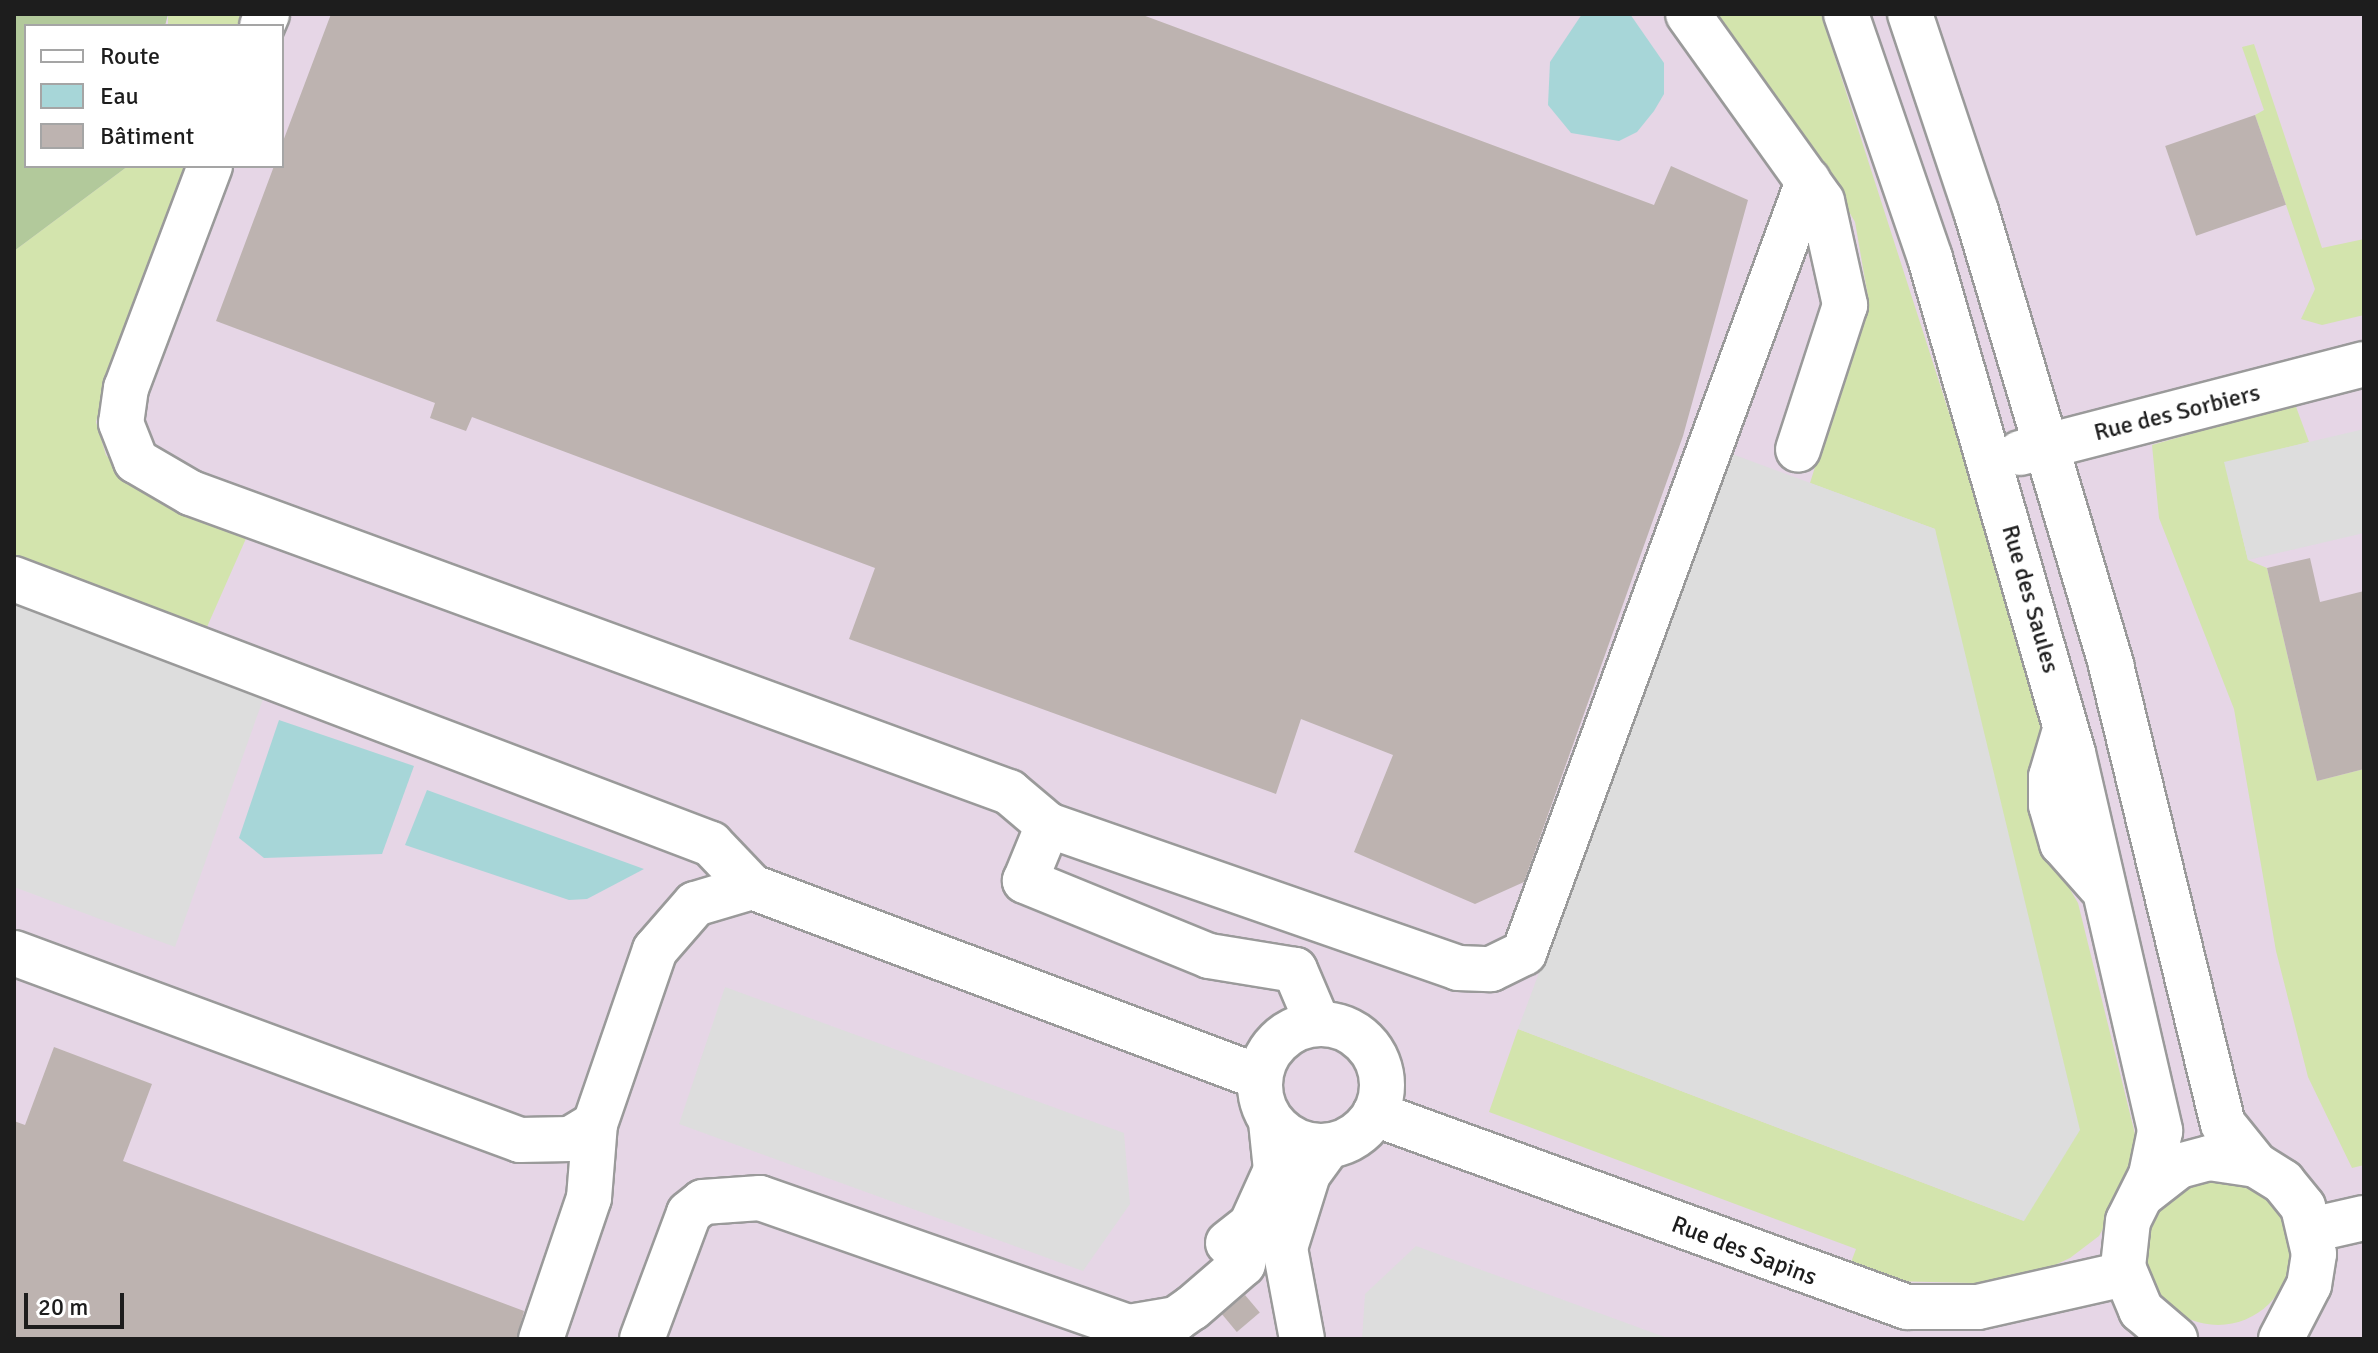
<!DOCTYPE html>
<meta charset="utf-8">
<style>
body{margin:0}
#map{position:relative;width:2378px;height:1353px;overflow:hidden;background:#ede8e3;font-family:Signika,sans-serif}
div>[style]{position:absolute}
[style*='--x']{left:calc(var(--x)*1px);top:calc(var(--y)*1px);width:calc(var(--w)*1px);rotate:calc(var(--a)*1deg)}
.industrial>*{inset:0;background:#e6d6e6}
.grass>*{inset:0;background:#d3e4ad;transform-origin:0 0}
.round{border-radius:50%}
.forest>*{inset:0;background:#b2c99b}
.parking>*{inset:0;background:#ddd}
.water>*{inset:0;background:#a7d6d8}
.building>*{inset:0;background:#bdb3b0;transform-origin:0 0}
.roads{filter:drop-shadow(2px 0 #9a9a9a) drop-shadow(-2px 0 #9a9a9a) drop-shadow(0 2px #9a9a9a) drop-shadow(0 -2px #9a9a9a)}
.minor>*{height:44px;margin:-22px;padding:0 22px;transform-origin:22px;border-radius:22px;background:#fff}
.minor>.ring{margin:-22px;padding:0;box-sizing:content-box;background:none;border:44px solid #fff;border-radius:50%}
span{translate:-50% -50%;white-space:nowrap;text-align:center;line-height:1.15;-webkit-text-stroke:7px #fff;paint-order:stroke}
.street-label{font-size:24px;color:#1d1d1d}
.frame{position:absolute;inset:0;border:16px solid #1d1d1d;pointer-events:none}
.legend{position:absolute;left:24px;top:24px;width:260px;height:144px;box-sizing:border-box;background:#fff;border:2px solid #a5a5a5;margin:0;padding:10px 14px;list-style:none;font-size:24px;color:#1d1d1d}
.legend li{display:flex;align-items:center;gap:16px;height:40px}
.legend b{width:40px;border:2px solid #a5a5a5}
.scale{position:absolute;left:24px;top:1293px;width:100px;height:36px;box-sizing:border-box;border:4px solid #1d1d1d;border-top:0;padding-left:10px;font-size:24px;line-height:28px;white-space:nowrap;color:#1d1d1d;-webkit-text-stroke:6px #fff;paint-order:stroke}
</style>
<div id="map">
<div class="industrial">
<i style="clip-path:polygon(evenodd,14px 14px,2364px 14px,2364px 1339px,14px 1339px,14px 14px,26px 26px,282px 26px,282px 166px,26px 166px,26px 26px)"></i>
</div>
<div class="grass">
<i style="left:168px;top:14px;width:78px;height:12px"></i>
<i style="clip-path:polygon(1715px 14px,1821px 14px,1995px 556px,2041px 727px,2042px 841px,2078px 903px,2135px 1134px,2137px 1166px,2099px 1236px,2070px 1258px,2014px 1284px,1889px 1281px,1850px 1265px,1856px 1249px,1489px 1112px,1518px 1029px,2024px 1221px,1935px 529px,1810px 483px,1868px 297px,1855px 222px,1810px 145px)"></i>
<i style="clip-path:polygon(2254px 44px,2322px 248px,2364px 239px,2364px 315px,2322px 325px,2301px 319px,2315px 289px,2255px 115px,2264px 110px,2242px 47px)"></i>
<i style="clip-path:polygon(128px 166px,187px 166px,114px 355px,96px 422px,106px 455px,138px 490px,248px 534px,203px 636px,14px 566px,14px 251px)"></i>
<i style="clip-path:polygon(2295px 404px,2309px 442px,2225px 463px,2248px 560px,2267px 568px,2317px 781px,2364px 769px,2364px 1165px,2352px 1168px,2308px 1077px,2276px 951px,2234px 709px,2159px 518px,2152px 445px)"></i>
<i class="round" style="left:2146px;top:1181px;width:144px;height:144px"></i>
</div>
<div class="forest">
<i style="clip-path:polygon(14px 14px,168px 14px,165px 26px,26px 26px,26px 166px,128px 166px,14px 251px)"></i>
</div>
<div class="parking">
<i style="clip-path:polygon(2364px 429px,2364px 533px,2248px 560px,2224px 462px)"></i>
<i style="clip-path:polygon(1732px 454px,1935px 529px,2080px 1130px,2024px 1221px,1518px 1029px)"></i>
<i style="clip-path:polygon(14px 566px,276px 663px,175px 947px,14px 887px)"></i>
<i style="clip-path:polygon(725px 987px,1124px 1133px,1130px 1204px,1083px 1271px,679px 1124px)"></i>
<i style="clip-path:polygon(1416px 1246px,1670px 1339px,1362px 1339px,1365px 1294px)"></i>
</div>
<div class="water">
<i style="clip-path:polygon(1582px 14px,1630px 14px,1664px 63px,1664px 94px,1654px 111px,1637px 132px,1619px 141px,1571px 133px,1548px 105px,1550px 62px)"></i>
<i style="clip-path:polygon(279px 720px,414px 766px,382px 854px,264px 858px,239px 838px)"></i>
<i style="clip-path:polygon(427px 790px,644px 869px,587px 899px,569px 900px,405px 845px)"></i>
</div>
<div class="building">
<i style="clip-path:polygon(331px 14px,1140px 14px,1654px 205px,1671px 166px,1748px 200px,1683px 436px,1524px 882px,1475px 904px,1354px 852px,1393px 755px,1301px 719px,1276px 794px,849px 639px,875px 568px,472px 417px,466px 431px,430px 418px,435px 403px,216px 321px,274px 166px,282px 166px,282px 144px)"></i>
<i style="left:2255px;top:115px;width:95px;height:95px;rotate:71deg"></i>
<i style="clip-path:polygon(2310px 558px,2320px 602px,2364px 591px,2364px 769px,2317px 781px,2267px 568px)"></i>
<i style="clip-path:polygon(54px 1047px,152px 1084px,123px 1161px,524px 1311px,517px 1339px,14px 1339px,14px 1121px,25px 1125px)"></i>
<i style="left:1245px;top:1295px;width:23px;height:30px;rotate:50deg"></i>
</div>
<div class="roads">
<div class="minor">
<i style="--x:1688;--y:14;--w:230;--a:54.4"></i>
<i style="--x:1822;--y:201;--w:107;--a:77.5"></i>
<i style="--x:1845;--y:305;--w:152;--a:108"></i>
<i style="--x:1846;--y:14;--w:258;--a:71"></i>
<i style="--x:1930;--y:258;--w:515;--a:73.89"></i>
<i style="--x:2073;--y:753;--w:388;--a:77"></i>
<i style="--x:2160;--y:1131;--w:45;--a:101.6"></i>
<i style="--x:2151;--y:1175;--w:51;--a:116.6"></i>
<i style="--x:2128;--y:1221;--w:46;--a:96.2"></i>
<i style="--x:2123;--y:1267;--w:47;--a:67.3"></i>
<i style="--x:2141;--y:1310;--w:45;--a:40.5"></i>
<i style="--x:1910;--y:14;--w:208;--a:71.5"></i>
<i style="--x:1976;--y:211;--w:474;--a:73.4"></i>
<i style="--x:2111;--y:665;--w:472;--a:76.3"></i>
<i style="--x:2223;--y:1124;--w:53;--a:51.2"></i>
<i style="--x:262;--y:26;--w:13;--a:-67"></i>
<i style="--x:210;--y:166;--w:237;--a:110.7"></i>
<i style="--x:126;--y:388;--w:35;--a:98"></i>
<i style="--x:121;--y:423;--w:41;--a:68.5"></i>
<i style="--x:136;--y:461;--w:64;--a:30.2"></i>
<i style="--x:191;--y:493;--w:871;--a:20.08"></i>
<i style="--x:1009;--y:792;--w:51;--a:40.2"></i>
<i style="--x:2020;--y:453;--w:355;--a:-14.5"></i>
<i style="--x:14;--y:579;--w:746;--a:20.82"></i>
<i style="--x:711;--y:844;--w:59;--a:46.4"></i>
<i style="--x:752;--y:887;--w:541;--a:20.54"></i>
<i style="--x:2064;--y:733;--w:46;--a:106.5"></i>
<i style="--x:2051;--y:777;--w:28;--a:90"></i>
<i style="--x:2051;--y:805;--w:40;--a:74"></i>
<i style="--x:2062;--y:843;--w:57;--a:48.5"></i>
<i style="--x:14;--y:953;--w:539;--a:20.28"></i>
<i style="--x:520;--y:1140;--w:50;--a:-1.1"></i>
<i style="--x:570;--y:1139;--w:29;--a:-31"></i>
<i class="ring" style="left:1260px;top:1024px;width:78px;height:78px"></i>
<i style="--x:1318;--y:1024;--w:59;--a:-113.1"></i>
<i style="--x:1295;--y:970;--w:87;--a:-170.8"></i>
<i style="--x:1209;--y:956;--w:199;--a:-157.8"></i>
<i style="--x:1025;--y:881;--w:61;--a:-67.7"></i>
<i style="--x:1048;--y:825;--w:434;--a:19.2"></i>
<i style="--x:1458;--y:968;--w:33;--a:2"></i>
<i style="--x:1491;--y:969;--w:37;--a:-26"></i>
<i style="--x:1524;--y:953;--w:823;--a:-69.8"></i>
<i style="--x:1375;--y:1114;--w:566;--a:19.94"></i>
<i style="--x:1907;--y:1307;--w:71;--a:0"></i>
<i style="--x:1978;--y:1307;--w:151;--a:-12.7"></i>
<i style="--x:2143;--y:1194;--w:46;--a:-37.9"></i>
<i style="--x:2179;--y:1166;--w:31;--a:-15"></i>
<i style="--x:2209;--y:1158;--w:48;--a:8.5"></i>
<i style="--x:2256;--y:1165;--w:32;--a:32"></i>
<i style="--x:2283;--y:1182;--w:32;--a:51"></i>
<i style="--x:2303;--y:1207;--w:48;--a:76.8"></i>
<i style="--x:2314;--y:1254;--w:31;--a:99"></i>
<i style="--x:2309;--y:1285;--w:61;--a:117.4"></i>
<i style="--x:2311;--y:1230;--w:54;--a:-12.8"></i>
<i style="--x:1228;--y:1243;--w:29;--a:-38"></i>
<i style="--x:1251;--y:1225;--w:60;--a:-65.6"></i>
<i style="--x:1276;--y:1170;--w:48;--a:-95.9"></i>
<i style="--x:541;--y:1339;--w:149;--a:-71.2"></i>
<i style="--x:589;--y:1198;--w:74;--a:-85.4"></i>
<i style="--x:595;--y:1124;--w:184;--a:-71"></i>
<i style="--x:655;--y:950;--w:61;--a:-49"></i>
<i style="--x:695;--y:904;--w:59;--a:-16.6"></i>
<i style="--x:642;--y:1339;--w:134;--a:-69.5"></i>
<i style="--x:689;--y:1213;--w:18;--a:-38"></i>
<i style="--x:703;--y:1202;--w:57;--a:-4"></i>
<i style="--x:760;--y:1198;--w:391;--a:19.3"></i>
<i style="--x:1129;--y:1327;--w:48;--a:-9.7"></i>
<i style="--x:1176;--y:1319;--w:19;--a:-35"></i>
<i style="--x:1192;--y:1308;--w:67;--a:-40.8"></i>
<i style="--x:1243;--y:1264;--w:40;--a:-78"></i>
<i style="--x:1302;--y:1339;--w:93;--a:-100.6"></i>
<i style="--x:1285;--y:1248;--w:77;--a:-72.7"></i>
<i style="--x:1308;--y:1174;--w:34;--a:-54"></i>
</div>
</div>
<div class="street-label">
<span style="left:2177px;top:413px;rotate:-14deg">Rue des Sorbiers</span>
<span style="left:2030px;top:599px;rotate:74deg">Rue des Saules</span>
<span style="left:1744px;top:1251px;rotate:21deg">Rue des Sapins</span>
</div>
<div class="frame"></div>
<ul class="legend">
<li><b style="height:10px;background:#fff"></b>Route</li>
<li><b style="height:22px;background:#a7d6d8"></b>Eau</li>
<li><b style="height:22px;background:#bdb3b0"></b>Bâtiment</li>
</ul>
<div class="scale">20 m</div>
</div>
